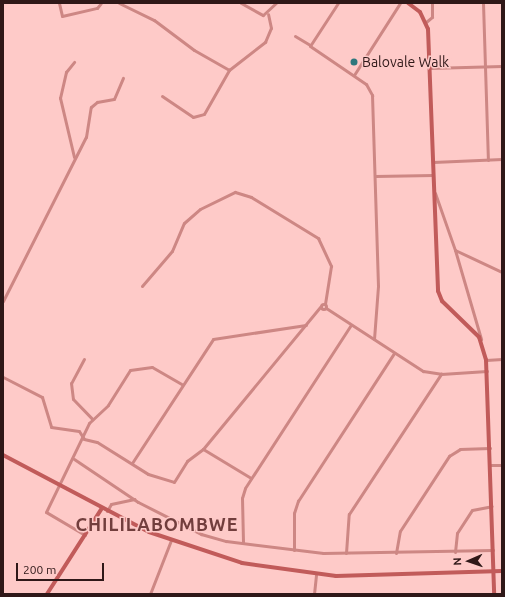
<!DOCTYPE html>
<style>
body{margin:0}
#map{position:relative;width:505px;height:597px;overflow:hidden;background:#fecac8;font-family:Ubuntu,sans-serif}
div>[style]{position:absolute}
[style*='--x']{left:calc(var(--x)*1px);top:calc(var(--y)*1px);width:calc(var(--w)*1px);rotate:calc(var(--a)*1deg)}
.street>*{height:3px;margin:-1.5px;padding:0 1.5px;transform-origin:1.5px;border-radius:1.5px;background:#cd8784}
.street>.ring{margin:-1.5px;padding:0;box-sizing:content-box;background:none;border:3px solid #cd8784;border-radius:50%}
.secondary>*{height:4px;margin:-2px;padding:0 2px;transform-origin:2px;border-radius:2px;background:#c15b5a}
.dots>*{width:11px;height:11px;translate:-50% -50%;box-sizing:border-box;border:2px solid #fecac8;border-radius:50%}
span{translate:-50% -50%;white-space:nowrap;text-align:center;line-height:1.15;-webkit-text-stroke:3px #fecac8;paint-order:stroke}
.poi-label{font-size:14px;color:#2f1818}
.left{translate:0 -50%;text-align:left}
.district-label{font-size:18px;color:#723e3d;font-weight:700;letter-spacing:1px}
.frame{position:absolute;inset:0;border:4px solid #2f1818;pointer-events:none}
.north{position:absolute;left:449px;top:541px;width:40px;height:40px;-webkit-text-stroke:3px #fecac8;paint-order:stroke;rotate:268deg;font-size:11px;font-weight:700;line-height:16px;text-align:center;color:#2f1818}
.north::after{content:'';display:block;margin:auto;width:14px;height:18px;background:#2f1818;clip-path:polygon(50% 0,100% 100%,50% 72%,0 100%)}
.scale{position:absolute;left:16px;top:563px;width:88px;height:18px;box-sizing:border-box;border:2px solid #2f1818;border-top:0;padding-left:5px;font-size:12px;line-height:14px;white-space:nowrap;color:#2f1818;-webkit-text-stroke:3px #fecac8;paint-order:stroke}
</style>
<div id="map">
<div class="street">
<i style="--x:59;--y:3;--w:13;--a:77"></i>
<i style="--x:62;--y:16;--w:36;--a:-13"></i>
<i style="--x:97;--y:8;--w:6;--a:-51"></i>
<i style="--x:119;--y:3;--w:39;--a:26"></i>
<i style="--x:154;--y:20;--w:50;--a:36.9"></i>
<i style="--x:194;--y:50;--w:40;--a:29.7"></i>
<i style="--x:241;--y:3;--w:25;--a:29"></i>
<i style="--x:263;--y:15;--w:18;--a:-43"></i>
<i style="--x:338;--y:3;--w:51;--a:123.1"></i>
<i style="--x:310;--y:46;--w:68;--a:34.2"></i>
<i style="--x:366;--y:84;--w:13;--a:61"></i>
<i style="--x:372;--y:95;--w:191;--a:88.2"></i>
<i style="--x:378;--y:286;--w:53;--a:94.3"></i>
<i style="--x:483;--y:3;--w:157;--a:88.2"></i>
<i style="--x:426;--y:22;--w:8;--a:-40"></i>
<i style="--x:432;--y:17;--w:14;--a:-90"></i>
<i style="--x:295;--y:36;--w:17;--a:31"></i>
<i style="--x:429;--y:68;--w:73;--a:-1.6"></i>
<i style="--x:354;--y:75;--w:85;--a:-57.4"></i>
<i style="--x:162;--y:96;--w:37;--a:34"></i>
<i style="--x:193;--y:117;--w:11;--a:-15"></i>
<i style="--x:204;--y:114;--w:51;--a:-60.4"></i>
<i style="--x:229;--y:70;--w:46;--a:-37.9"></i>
<i style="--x:265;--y:42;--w:15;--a:-67"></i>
<i style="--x:271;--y:28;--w:14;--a:-102"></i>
<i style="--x:74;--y:157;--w:61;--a:-103.3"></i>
<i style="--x:60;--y:98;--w:27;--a:-77"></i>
<i style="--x:66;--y:72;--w:13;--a:-51"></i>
<i style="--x:433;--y:162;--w:69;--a:-2.5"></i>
<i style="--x:375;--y:176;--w:58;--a:-1"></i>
<i style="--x:435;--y:193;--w:60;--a:70.7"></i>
<i style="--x:455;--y:250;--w:52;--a:25.1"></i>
<i style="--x:455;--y:250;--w:93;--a:73.7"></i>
<i style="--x:142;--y:286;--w:46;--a:-49.4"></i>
<i style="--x:172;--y:251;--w:30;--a:-67"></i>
<i style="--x:184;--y:223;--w:21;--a:-41"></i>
<i style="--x:200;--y:209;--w:39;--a:-26"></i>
<i style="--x:235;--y:192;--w:17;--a:17"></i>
<i style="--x:251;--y:197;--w:79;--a:31.5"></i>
<i style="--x:318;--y:238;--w:31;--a:65"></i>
<i style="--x:331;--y:266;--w:38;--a:99"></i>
<i style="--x:3;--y:301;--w:184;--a:-63.2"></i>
<i style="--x:86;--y:137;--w:30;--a:-81"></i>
<i style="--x:91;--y:107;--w:8;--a:-40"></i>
<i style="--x:97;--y:102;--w:17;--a:-10"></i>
<i style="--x:114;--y:99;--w:23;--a:-67"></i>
<i class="ring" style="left:321.5px;top:304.5px;width:2px;height:2px"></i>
<i style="--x:326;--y:308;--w:116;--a:33"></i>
<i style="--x:423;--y:371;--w:18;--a:9"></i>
<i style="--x:441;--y:374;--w:46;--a:-3.7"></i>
<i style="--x:84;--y:359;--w:27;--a:118"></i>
<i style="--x:71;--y:383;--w:16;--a:83"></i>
<i style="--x:73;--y:399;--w:28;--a:46"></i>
<i style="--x:486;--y:360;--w:16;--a:-4"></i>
<i style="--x:3;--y:377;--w:44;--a:27.1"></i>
<i style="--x:42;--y:397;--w:31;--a:73"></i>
<i style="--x:51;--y:427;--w:28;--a:8"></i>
<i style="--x:79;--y:431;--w:9;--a:58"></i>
<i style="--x:84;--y:439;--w:13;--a:13"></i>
<i style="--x:97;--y:442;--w:60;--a:32.1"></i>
<i style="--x:148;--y:474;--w:27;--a:17"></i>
<i style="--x:174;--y:482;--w:25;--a:-58"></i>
<i style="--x:187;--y:461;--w:20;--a:-37"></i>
<i style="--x:203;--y:449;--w:185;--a:-50.5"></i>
<i style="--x:203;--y:449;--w:56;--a:31.1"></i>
<i style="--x:74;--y:459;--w:77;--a:33.9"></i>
<i style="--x:138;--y:502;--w:71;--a:26.9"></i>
<i style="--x:201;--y:534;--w:26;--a:16"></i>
<i style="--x:226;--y:541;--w:98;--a:7.1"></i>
<i style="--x:323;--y:553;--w:170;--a:-1"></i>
<i style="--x:132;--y:463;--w:148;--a:-56.8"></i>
<i style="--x:213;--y:339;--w:94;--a:-8.6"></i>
<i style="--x:491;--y:465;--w:11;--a:0"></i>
<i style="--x:107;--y:511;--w:8;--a:-60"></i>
<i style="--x:111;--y:504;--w:24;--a:-12"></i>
<i style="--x:85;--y:535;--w:45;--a:-149.5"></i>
<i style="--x:46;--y:512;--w:99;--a:-64.2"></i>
<i style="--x:89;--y:423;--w:26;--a:-43"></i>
<i style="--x:108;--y:405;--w:41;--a:-57.8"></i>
<i style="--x:130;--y:370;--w:22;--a:-8"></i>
<i style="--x:152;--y:367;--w:34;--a:30"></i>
<i style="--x:243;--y:542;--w:44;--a:-91.3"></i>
<i style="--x:242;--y:498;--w:10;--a:-73"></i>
<i style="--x:245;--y:488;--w:194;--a:-57"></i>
<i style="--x:294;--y:550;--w:37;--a:-90"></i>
<i style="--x:294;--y:513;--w:13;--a:-72"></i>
<i style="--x:298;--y:501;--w:176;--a:-57"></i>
<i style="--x:455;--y:552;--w:19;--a:-84"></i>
<i style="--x:457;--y:533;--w:27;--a:-57"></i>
<i style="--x:472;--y:510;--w:20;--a:-11"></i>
<i style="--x:346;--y:553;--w:39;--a:-86"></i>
<i style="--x:349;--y:514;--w:168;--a:-56.7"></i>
<i style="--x:396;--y:553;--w:22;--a:-80"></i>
<i style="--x:400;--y:531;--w:90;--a:-56.8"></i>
<i style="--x:449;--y:456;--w:13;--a:-32"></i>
<i style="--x:460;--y:449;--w:30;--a:-2"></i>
<i style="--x:150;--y:594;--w:58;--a:-68.7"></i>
<i style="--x:314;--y:594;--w:19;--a:-84"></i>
</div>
<div class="secondary">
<i style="--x:408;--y:3;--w:15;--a:37"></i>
<i style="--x:420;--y:12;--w:19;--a:65"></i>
<i style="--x:428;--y:29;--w:262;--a:87.8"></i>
<i style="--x:438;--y:291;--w:11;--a:68"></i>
<i style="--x:442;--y:301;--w:52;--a:44.2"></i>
<i style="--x:479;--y:337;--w:24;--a:73"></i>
<i style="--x:486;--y:360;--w:234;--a:88"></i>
<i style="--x:3;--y:455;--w:165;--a:27.8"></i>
<i style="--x:149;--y:532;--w:98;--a:18.4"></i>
<i style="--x:242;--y:563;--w:95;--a:7.9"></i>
<i style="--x:336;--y:576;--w:166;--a:-1.7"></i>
<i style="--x:47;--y:594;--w:102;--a:-57.4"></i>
</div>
<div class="dots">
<i style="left:354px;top:62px;background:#2e777d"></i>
</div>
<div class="poi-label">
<span class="left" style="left:362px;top:62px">Balovale Walk</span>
</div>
<div class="district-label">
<span style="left:157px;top:524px">CHILILABOMBWE</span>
</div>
<div class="frame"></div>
<div class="north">N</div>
<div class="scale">200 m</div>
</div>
